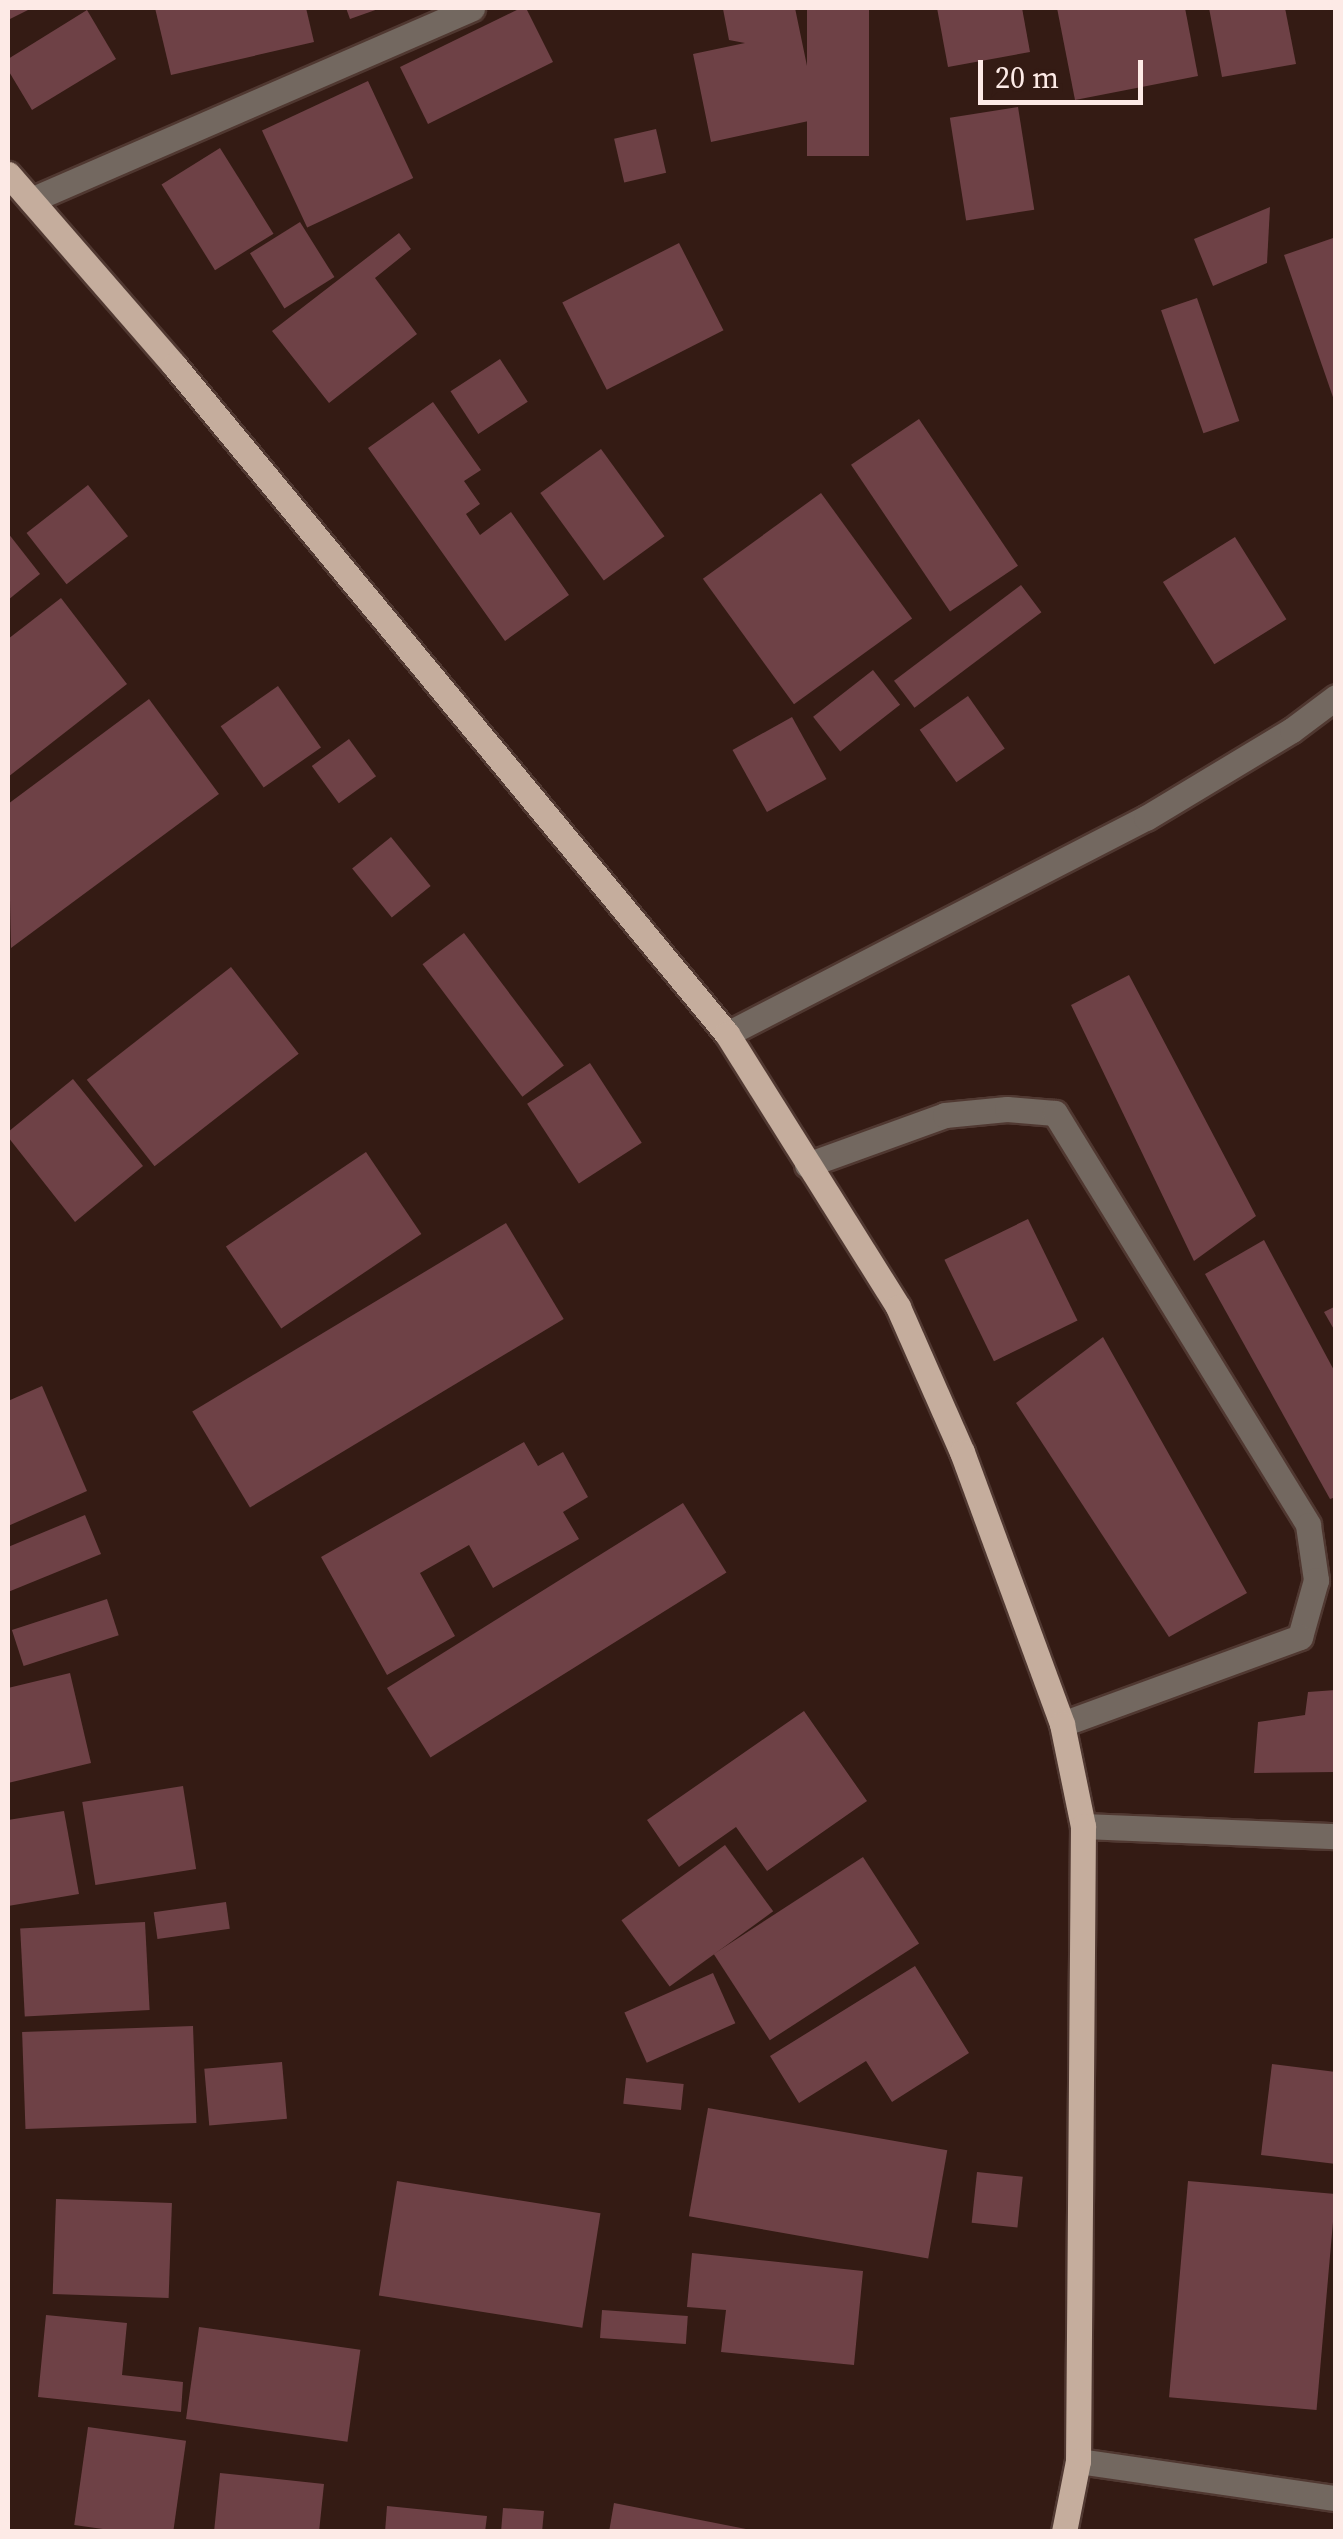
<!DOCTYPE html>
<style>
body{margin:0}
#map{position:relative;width:1343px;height:2539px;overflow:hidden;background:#341b14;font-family:"Source Serif 4",serif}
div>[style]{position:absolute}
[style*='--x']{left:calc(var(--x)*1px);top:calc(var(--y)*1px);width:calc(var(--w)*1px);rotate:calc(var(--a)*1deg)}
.building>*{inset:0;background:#6e4146;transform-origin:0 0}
.roads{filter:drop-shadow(2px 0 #503831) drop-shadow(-2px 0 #503831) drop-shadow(0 2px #503831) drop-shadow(0 -2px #503831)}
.minor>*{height:25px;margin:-12.5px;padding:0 12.5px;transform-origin:12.5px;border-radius:12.5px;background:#736860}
.major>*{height:25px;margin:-12.5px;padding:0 12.5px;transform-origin:12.5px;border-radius:12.5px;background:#c5ad9d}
span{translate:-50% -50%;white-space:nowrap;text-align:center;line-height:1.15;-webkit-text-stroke:8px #341b14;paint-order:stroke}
.frame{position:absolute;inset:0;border:10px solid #fdeae6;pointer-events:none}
.scale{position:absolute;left:978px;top:60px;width:165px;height:45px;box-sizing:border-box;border:5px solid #fdeae6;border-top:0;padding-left:12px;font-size:30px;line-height:35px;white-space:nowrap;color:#fdeae6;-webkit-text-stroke:8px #341b14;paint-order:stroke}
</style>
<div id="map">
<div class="building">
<i style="clip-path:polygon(8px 8px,32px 8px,8px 20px)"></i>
<i style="clip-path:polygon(155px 8px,306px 8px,314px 42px,171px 75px)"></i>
<i style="clip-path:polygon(346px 8px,381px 8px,350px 19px)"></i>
<i style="clip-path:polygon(521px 8px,526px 8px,553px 62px,428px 124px,400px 67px)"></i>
<i style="clip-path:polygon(795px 8px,818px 119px,711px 142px,693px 54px,745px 43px,729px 40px,723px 9px)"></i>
<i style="left:807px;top:8px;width:62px;height:148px"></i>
<i style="clip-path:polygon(937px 8px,1022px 8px,1030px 52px,948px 67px)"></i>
<i style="clip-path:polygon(1057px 8px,1185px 8px,1198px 76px,1075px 100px)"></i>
<i style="clip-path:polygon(1209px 8px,1285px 8px,1296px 64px,1222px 77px)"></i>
<i style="clip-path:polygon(87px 10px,116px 59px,32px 110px,8px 70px,8px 59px)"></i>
<i style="left:368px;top:81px;width:107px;height:117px;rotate:65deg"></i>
<i style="left:1018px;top:107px;width:104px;height:69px;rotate:81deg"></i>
<i style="left:656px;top:129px;width:45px;height:43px;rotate:77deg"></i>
<i style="left:220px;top:148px;width:101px;height:69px;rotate:58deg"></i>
<i style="clip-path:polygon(1270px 207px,1267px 263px,1213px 286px,1194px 239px)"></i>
<i style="left:300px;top:222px;width:65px;height:59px;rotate:58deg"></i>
<i style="clip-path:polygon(399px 233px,411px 249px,375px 278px,417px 334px,329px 403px,272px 331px)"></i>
<i style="clip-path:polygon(1336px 237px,1336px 403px,1335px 403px,1284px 255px)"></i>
<i style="left:679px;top:243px;width:98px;height:131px;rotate:63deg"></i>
<i style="left:1197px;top:298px;width:130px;height:38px;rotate:71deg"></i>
<i style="left:500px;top:359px;width:51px;height:59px;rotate:57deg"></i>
<i style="clip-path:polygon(433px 402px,481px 470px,464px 481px,480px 504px,466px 514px,480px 535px,511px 512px,569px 595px,505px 641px,368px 448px)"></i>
<i style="left:919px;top:419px;width:177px;height:82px;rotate:56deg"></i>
<i style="left:601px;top:449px;width:108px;height:75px;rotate:54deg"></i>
<i style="left:88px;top:485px;width:65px;height:78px;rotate:52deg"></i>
<i style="left:821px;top:493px;width:155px;height:146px;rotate:54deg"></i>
<i style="clip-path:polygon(8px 533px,40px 574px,8px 600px)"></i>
<i style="left:1235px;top:537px;width:97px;height:85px;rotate:58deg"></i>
<i style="left:1021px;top:585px;width:34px;height:159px;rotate:53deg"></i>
<i style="clip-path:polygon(61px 598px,127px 684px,8px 777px,8px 639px)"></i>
<i style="left:873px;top:670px;width:44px;height:76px;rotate:52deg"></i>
<i style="left:278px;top:686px;width:75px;height:70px;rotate:55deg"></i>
<i style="left:968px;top:696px;width:64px;height:59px;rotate:55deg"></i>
<i style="clip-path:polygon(149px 699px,219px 794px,11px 948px,8px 804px)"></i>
<i style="left:792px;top:717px;width:71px;height:68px;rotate:61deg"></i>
<i style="left:349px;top:739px;width:46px;height:46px;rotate:54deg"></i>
<i style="left:391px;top:837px;width:63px;height:50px;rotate:51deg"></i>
<i style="left:464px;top:933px;width:166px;height:52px;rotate:53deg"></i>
<i style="left:231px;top:967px;width:110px;height:183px;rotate:52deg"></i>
<i style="clip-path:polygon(1129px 975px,1256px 1216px,1194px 1261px,1071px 1005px)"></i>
<i style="left:590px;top:1063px;width:95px;height:75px;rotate:57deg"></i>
<i style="clip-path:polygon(73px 1079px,143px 1166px,75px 1222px,8px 1137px,8px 1132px)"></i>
<i style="left:366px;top:1152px;width:99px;height:169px;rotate:56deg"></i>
<i style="left:1028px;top:1219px;width:113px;height:93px;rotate:64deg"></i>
<i style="left:506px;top:1223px;width:112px;height:366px;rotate:59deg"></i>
<i style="clip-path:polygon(1264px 1240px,1336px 1374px,1336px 1497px,1330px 1499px,1205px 1274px)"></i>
<i style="clip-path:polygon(1336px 1306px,1336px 1333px,1324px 1312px)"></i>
<i style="clip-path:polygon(1103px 1337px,1247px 1593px,1169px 1637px,1016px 1403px)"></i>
<i style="clip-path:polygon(42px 1386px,87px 1491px,8px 1526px,8px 1401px)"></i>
<i style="clip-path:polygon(524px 1442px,538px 1466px,563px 1452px,588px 1497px,563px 1512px,579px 1539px,493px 1588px,469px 1545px,420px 1573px,455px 1636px,387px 1675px,321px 1557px)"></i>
<i style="left:683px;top:1503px;width:82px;height:349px;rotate:58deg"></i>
<i style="clip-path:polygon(85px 1515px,101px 1554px,8px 1592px,8px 1547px)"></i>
<i style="left:107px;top:1599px;width:38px;height:100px;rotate:72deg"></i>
<i style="clip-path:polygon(70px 1673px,91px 1763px,8px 1783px,8px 1688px)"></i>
<i style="clip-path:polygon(1336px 1690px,1336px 1772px,1254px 1773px,1258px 1722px,1305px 1715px,1308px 1692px)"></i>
<i style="clip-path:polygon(804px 1711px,867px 1801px,767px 1871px,736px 1827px,679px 1867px,647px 1820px)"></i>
<i style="left:183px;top:1786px;width:84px;height:102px;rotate:81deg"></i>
<i style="clip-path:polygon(64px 1811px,79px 1894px,8px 1906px,8px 1820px)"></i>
<i style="left:725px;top:1845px;width:82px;height:128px;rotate:54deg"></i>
<i style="left:863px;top:1857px;width:103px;height:178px;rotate:57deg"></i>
<i style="left:226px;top:1902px;width:27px;height:73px;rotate:82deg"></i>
<i style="left:145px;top:1922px;width:88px;height:125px;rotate:87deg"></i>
<i style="clip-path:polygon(915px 1966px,969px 2053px,892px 2102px,866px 2061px,799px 2103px,770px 2056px)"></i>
<i style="left:713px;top:1973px;width:55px;height:97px;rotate:66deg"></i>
<i style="left:193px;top:2026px;width:97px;height:171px;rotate:88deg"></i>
<i style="left:282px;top:2062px;width:57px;height:78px;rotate:85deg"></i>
<i style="clip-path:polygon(1272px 2064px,1336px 2072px,1336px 2164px,1261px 2155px)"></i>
<i style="left:626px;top:2078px;width:58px;height:26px;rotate:6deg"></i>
<i style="left:708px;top:2108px;width:243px;height:110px;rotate:10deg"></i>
<i style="left:977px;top:2172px;width:46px;height:51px;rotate:6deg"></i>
<i style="left:397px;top:2181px;width:206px;height:116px;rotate:9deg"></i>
<i style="left:1188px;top:2181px;width:148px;height:217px;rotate:5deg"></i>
<i style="left:56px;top:2199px;width:116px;height:95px;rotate:2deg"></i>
<i style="clip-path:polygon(692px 2253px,863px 2271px,854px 2365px,721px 2352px,726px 2310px,687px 2307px)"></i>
<i style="left:602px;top:2310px;width:86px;height:28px;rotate:4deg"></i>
<i style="clip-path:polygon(46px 2315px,127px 2323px,122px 2375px,183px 2382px,181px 2412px,38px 2397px)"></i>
<i style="left:199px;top:2327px;width:163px;height:93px;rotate:8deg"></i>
<i style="left:88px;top:2427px;width:99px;height:99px;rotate:8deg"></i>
<i style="clip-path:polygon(220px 2473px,324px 2484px,319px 2532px,214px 2532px)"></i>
<i style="clip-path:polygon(614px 2503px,751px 2530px,751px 2532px,609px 2532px)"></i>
<i style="clip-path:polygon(387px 2506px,487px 2516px,485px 2532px,385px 2532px)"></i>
<i style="clip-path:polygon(503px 2508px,544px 2511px,542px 2532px,501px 2532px)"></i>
</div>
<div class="roads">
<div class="minor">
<i style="--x:31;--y:200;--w:481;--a:-23.5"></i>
<i style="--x:727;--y:1034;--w:471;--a:-27.3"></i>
<i style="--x:1146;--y:818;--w:170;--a:-31.1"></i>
<i style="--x:1292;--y:730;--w:55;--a:-36.9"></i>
<i style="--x:807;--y:1165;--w:147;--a:-19.9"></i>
<i style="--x:945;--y:1115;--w:62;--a:-5.5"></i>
<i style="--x:1007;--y:1109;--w:48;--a:4.8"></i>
<i style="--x:1055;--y:1113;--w:483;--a:58.4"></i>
<i style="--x:1308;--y:1525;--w:56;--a:81.7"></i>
<i style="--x:1316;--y:1580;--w:59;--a:105.7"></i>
<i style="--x:1300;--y:1637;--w:253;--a:159.9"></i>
<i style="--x:1083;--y:1826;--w:253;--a:2.3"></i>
<i style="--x:1078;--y:2461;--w:261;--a:8.2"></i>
</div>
<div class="major">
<i style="--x:8;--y:174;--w:253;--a:49"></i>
<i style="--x:174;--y:365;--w:868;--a:50.42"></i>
<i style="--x:727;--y:1034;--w:322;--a:57.9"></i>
<i style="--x:898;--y:1307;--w:158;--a:66.2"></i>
<i style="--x:962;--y:1452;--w:290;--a:69.8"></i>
<i style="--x:1062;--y:1724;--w:104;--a:78.4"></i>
<i style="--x:1083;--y:1826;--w:635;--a:90.45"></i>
<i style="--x:1078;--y:2461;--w:72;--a:101.2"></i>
</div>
</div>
<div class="frame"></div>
<div class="scale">20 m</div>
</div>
